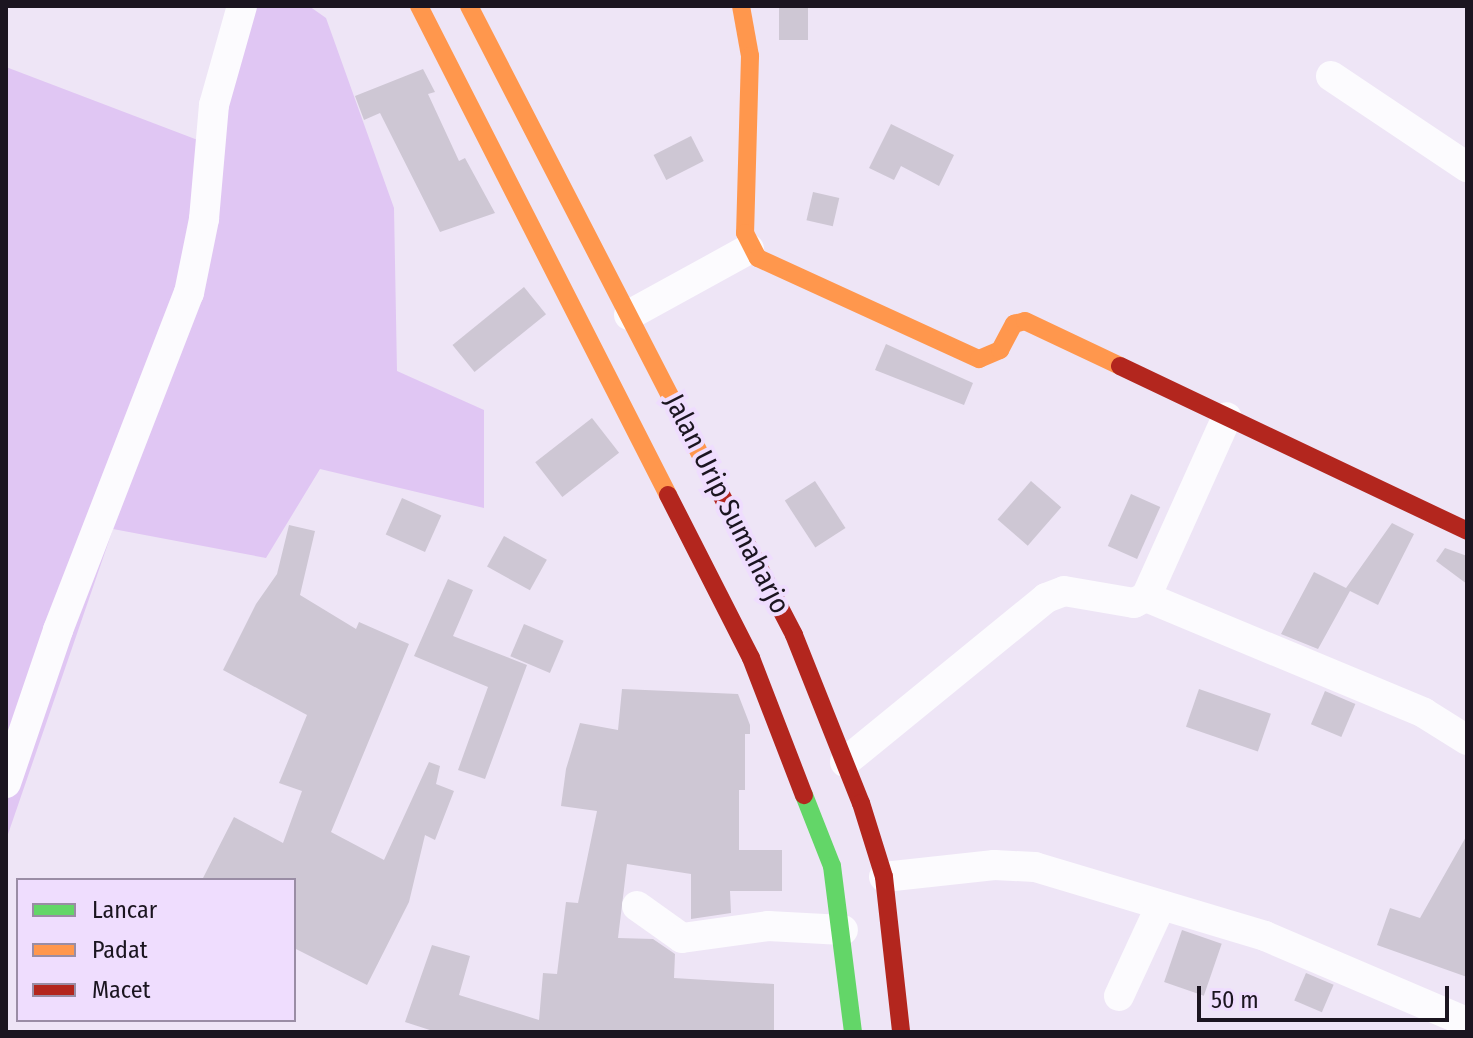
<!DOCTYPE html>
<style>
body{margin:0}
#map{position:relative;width:1473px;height:1038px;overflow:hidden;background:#eee5f6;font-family:"Fira Sans Condensed",sans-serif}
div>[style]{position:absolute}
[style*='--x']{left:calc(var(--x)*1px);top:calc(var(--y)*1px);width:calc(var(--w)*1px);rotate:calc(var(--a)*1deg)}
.green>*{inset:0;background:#e0c6f3}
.building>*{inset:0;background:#cec7d4;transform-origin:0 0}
.street>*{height:30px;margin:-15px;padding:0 15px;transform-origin:15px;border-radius:15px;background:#fcfbfe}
.fast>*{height:18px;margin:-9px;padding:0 9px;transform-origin:9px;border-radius:9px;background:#63d668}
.slow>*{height:18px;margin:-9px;padding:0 9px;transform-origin:9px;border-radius:9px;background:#ff974d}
.jam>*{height:18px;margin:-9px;padding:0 9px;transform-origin:9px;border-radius:9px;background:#b3261e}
span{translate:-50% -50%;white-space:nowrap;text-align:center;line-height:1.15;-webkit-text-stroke:8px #efddfe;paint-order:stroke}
.street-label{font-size:28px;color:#1b1520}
.frame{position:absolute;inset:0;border:8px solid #1b1520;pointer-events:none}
.legend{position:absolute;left:16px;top:878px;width:280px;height:144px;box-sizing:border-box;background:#efddfe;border:2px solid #9a8da5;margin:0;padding:10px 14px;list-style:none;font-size:24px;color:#1b1520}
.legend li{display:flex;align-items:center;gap:16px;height:40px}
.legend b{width:40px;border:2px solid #9a8da5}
.scale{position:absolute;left:1197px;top:986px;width:252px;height:36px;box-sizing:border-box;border:4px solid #1b1520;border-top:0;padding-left:10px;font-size:24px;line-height:28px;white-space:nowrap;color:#1b1520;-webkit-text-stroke:6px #efddfe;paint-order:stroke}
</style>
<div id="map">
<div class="green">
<i style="clip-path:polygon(231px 6px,309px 6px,326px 18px,394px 208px,397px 371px,484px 410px,484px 508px,320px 469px,266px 558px,113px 529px,6px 840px,6px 67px,203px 142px)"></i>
</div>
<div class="building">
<i style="left:779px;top:6px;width:29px;height:34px"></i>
<i style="clip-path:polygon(423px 69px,435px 92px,428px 94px,459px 161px,465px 158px,495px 213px,440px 232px,380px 113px,364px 120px,355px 96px)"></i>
<i style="clip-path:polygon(891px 124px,954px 155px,939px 186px,901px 166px,894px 180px,869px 168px)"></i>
<i style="left:691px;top:136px;width:28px;height:42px;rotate:63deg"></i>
<i style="left:813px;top:192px;width:27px;height:29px;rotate:13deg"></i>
<i style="left:524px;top:287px;width:35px;height:92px;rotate:51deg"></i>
<i style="clip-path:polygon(886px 344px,973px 383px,964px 405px,875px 370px)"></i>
<i style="left:592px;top:418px;width:44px;height:72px;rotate:52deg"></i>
<i style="left:815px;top:481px;width:56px;height:36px;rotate:57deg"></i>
<i style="left:1031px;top:481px;width:40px;height:51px;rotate:41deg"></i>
<i style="left:1131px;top:494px;width:32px;height:57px;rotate:24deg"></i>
<i style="left:402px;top:498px;width:43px;height:40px;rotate:24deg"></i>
<i style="clip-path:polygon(1392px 523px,1414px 534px,1378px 605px,1350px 591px,1318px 649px,1281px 634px,1314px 572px,1346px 588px)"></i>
<i style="clip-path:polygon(289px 525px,315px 531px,300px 595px,356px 629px,359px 622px,409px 644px,331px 832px,384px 860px,429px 762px,440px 766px,436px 784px,454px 791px,435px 840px,425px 835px,409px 902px,367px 985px,294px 948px,294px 880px,202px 880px,234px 817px,283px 843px,302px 791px,279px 783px,307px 715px,223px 670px,256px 604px,277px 574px)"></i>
<i style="left:504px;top:536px;width:49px;height:35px;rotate:29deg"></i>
<i style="clip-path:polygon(1445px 548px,1467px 556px,1467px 584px,1436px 561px)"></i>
<i style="clip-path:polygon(448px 579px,473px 590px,453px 636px,527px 665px,485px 779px,458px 770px,488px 687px,414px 656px)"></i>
<i style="left:524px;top:624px;width:43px;height:35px;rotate:23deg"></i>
<i style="clip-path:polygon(622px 689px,738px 694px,750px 725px,750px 734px,745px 734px,745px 790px,739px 790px,739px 850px,782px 850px,782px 891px,730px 891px,731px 913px,691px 919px,691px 874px,627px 864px,618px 938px,653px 939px,675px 954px,674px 978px,774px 984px,774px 1032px,436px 1032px,405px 1022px,432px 945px,470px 956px,459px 995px,539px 1020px,543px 973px,557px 974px,566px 902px,578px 903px,597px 811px,561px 806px,566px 769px,580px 723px,618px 730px)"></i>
<i style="left:1199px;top:689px;width:76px;height:40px;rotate:19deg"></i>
<i style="left:1325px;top:691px;width:33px;height:36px;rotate:23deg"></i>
<i style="clip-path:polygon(1467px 835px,1467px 977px,1377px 945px,1390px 908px,1420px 918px)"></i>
<i style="left:1182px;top:930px;width:42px;height:55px;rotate:19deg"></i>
<i style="left:1306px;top:973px;width:30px;height:30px;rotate:23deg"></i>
</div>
<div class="street">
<i style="--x:1331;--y:76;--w:164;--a:33.8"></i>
<i style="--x:629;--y:315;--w:137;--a:-28.8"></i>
<i style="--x:1146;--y:597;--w:301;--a:22.6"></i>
<i style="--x:1424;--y:713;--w:51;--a:32.1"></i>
<i style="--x:845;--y:762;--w:259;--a:-39.2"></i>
<i style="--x:1046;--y:598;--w:19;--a:-21"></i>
<i style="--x:1064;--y:591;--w:71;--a:9.7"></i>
<i style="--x:1134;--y:603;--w:13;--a:-27"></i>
<i style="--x:1146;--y:597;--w:197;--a:-65.8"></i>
<i style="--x:6;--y:783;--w:162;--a:-71.2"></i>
<i style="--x:58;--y:630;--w:362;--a:-68.8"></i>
<i style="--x:189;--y:293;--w:76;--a:-78.5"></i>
<i style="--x:204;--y:219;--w:114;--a:-85"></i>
<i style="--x:214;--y:105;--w:103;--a:-74.2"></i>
<i style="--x:884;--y:877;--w:111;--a:-6.2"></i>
<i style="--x:994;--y:865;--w:41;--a:2.8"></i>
<i style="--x:1035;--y:867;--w:240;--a:16.7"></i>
<i style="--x:1265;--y:936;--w:220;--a:23.1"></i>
<i style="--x:637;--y:906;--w:55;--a:35.4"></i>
<i style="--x:682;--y:938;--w:87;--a:-7.9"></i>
<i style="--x:768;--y:926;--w:75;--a:3.1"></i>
<i style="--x:1119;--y:996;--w:100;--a:-65.2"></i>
</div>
<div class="fast">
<i style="--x:804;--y:795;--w:76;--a:68.5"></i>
<i style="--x:832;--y:866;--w:167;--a:82.8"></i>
</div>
<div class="slow">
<i style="--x:419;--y:6;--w:549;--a:63.01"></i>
<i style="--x:469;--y:6;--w:537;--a:62.72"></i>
<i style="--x:741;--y:6;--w:51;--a:79.8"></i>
<i style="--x:750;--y:56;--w:177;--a:91.6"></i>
<i style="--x:745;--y:233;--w:28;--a:63"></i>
<i style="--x:758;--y:258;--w:243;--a:24.6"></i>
<i style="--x:979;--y:359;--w:23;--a:-23"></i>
<i style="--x:1000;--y:350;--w:30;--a:-62"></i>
<i style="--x:1014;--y:324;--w:11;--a:-15"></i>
<i style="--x:1025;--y:321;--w:105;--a:25.3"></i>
</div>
<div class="jam">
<i style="--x:1120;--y:366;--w:384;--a:25.4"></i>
<i style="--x:715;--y:483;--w:171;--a:62.5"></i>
<i style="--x:794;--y:635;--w:181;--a:68.3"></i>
<i style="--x:861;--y:803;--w:77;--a:72.7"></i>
<i style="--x:884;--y:877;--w:156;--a:83.7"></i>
<i style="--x:668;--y:495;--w:183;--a:63"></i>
<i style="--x:751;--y:658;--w:147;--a:68.9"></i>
</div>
<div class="street-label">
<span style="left:727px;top:504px;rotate:63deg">Jalan Urip Sumaharjo</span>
</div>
<div class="frame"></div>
<ul class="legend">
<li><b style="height:10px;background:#63d668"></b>Lancar</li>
<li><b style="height:10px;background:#ff974d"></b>Padat</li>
<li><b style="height:10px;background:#b3261e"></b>Macet</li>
</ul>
<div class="scale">50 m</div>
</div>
